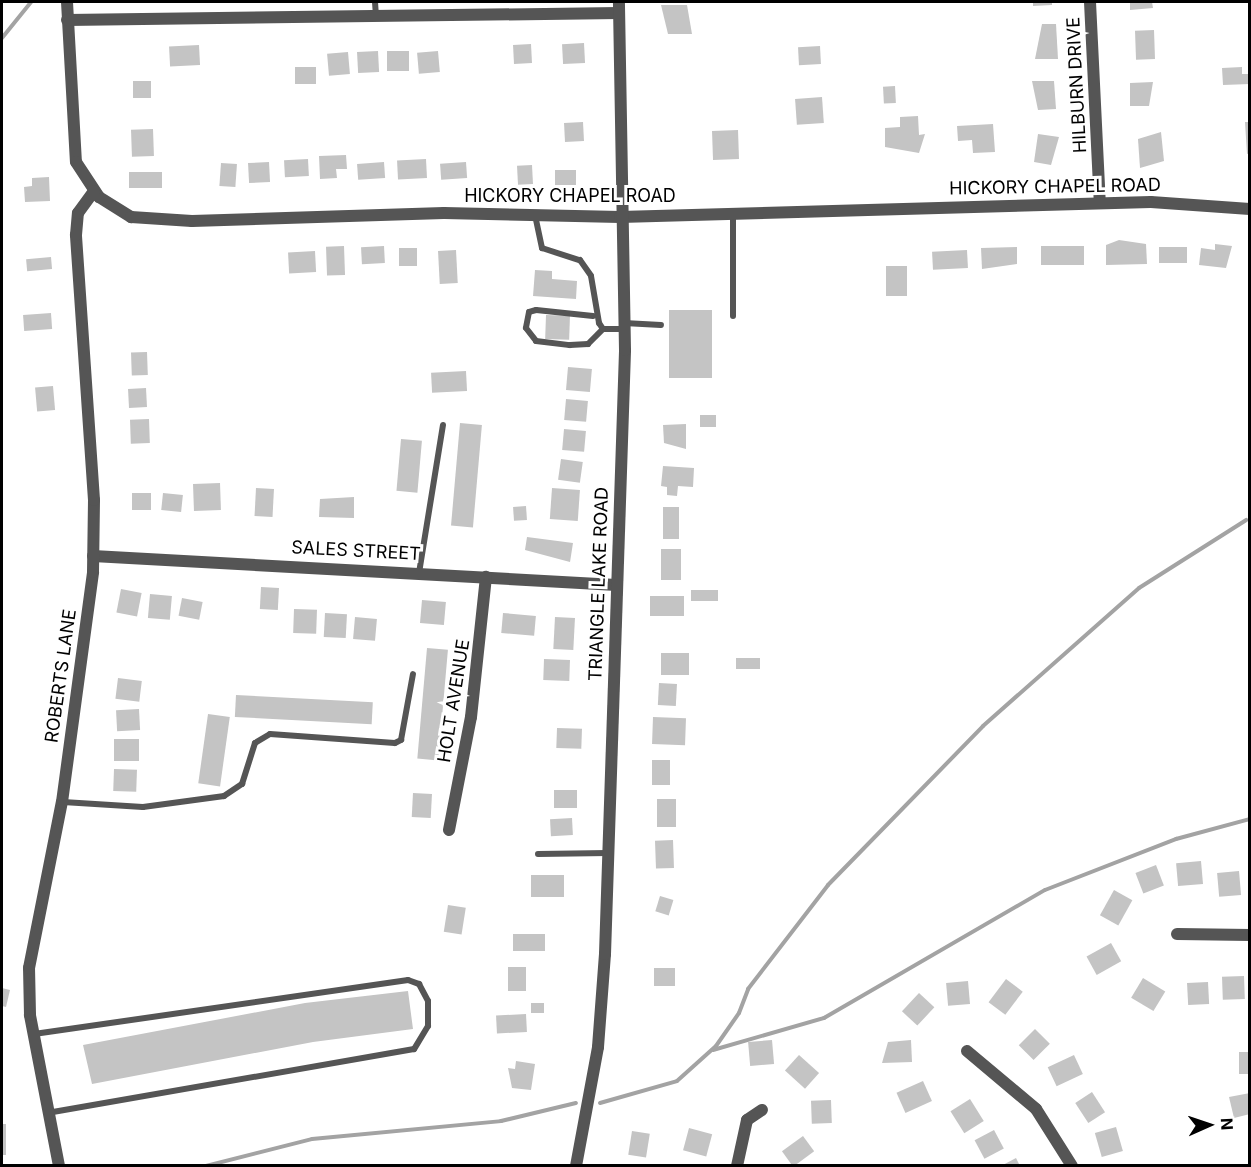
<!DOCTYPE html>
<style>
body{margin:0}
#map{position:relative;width:1251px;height:1167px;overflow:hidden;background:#fff;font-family:Inter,sans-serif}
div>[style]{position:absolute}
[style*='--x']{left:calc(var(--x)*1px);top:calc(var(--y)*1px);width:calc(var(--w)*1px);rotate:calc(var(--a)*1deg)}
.stream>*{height:4px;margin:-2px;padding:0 2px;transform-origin:2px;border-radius:2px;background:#a3a3a3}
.building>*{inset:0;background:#c4c4c4;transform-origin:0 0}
.service>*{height:6px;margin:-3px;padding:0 3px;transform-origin:3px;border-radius:3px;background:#555}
.minor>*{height:12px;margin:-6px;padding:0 6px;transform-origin:6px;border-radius:6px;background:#555}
.tertiary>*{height:12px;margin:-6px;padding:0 6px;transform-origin:6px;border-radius:6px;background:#555}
span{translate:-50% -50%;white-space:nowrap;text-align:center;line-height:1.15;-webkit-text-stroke:6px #fff;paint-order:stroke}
.street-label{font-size:18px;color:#000}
.frame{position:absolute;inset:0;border:3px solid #000;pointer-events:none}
.north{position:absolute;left:1179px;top:1095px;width:60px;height:60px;-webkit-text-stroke:4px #fff;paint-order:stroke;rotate:87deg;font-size:16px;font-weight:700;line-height:24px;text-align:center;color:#000}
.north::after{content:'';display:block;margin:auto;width:21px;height:27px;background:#000;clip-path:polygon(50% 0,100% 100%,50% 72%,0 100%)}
</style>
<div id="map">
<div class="stream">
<i style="--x:2;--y:38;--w:46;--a:-51.1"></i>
<i style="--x:713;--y:1050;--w:116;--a:-16.1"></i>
<i style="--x:824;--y:1018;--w:255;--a:-30.1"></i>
<i style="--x:1045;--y:890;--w:141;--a:-21.3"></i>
<i style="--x:1176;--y:839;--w:77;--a:-15.1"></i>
<i style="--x:600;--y:1103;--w:80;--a:-15.9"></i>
<i style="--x:677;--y:1081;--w:52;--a:-41.9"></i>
<i style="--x:716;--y:1046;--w:40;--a:-55.1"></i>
<i style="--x:739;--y:1013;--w:26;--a:-69"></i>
<i style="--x:748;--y:989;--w:131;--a:-52.4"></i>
<i style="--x:828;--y:885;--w:222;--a:-45.7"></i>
<i style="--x:983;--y:726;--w:208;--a:-41.5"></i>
<i style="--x:1139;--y:588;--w:127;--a:-32.4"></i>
<i style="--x:206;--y:1166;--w:109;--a:-14.3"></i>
<i style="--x:312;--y:1139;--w:190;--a:-5.4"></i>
<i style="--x:501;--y:1121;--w:77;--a:-13.5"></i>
</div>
<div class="building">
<i style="clip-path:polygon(1033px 2px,1052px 2px,1052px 5px,1033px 6px)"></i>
<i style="clip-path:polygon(1130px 2px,1152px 2px,1153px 8px,1130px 10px)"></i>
<i style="clip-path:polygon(661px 5px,687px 5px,692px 34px,668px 34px)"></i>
<i style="clip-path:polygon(1042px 24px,1056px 24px,1058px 59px,1035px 59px)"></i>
<i style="left:1154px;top:30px;width:29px;height:19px;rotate:88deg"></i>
<i style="left:584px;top:43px;width:20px;height:22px;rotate:87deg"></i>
<i style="left:531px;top:44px;width:19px;height:18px;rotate:87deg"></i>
<i style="left:199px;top:45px;width:20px;height:30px;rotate:87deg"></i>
<i style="left:820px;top:46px;width:18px;height:22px;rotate:87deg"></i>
<i style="left:378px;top:51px;width:21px;height:21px;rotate:87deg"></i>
<i style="left:409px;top:51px;width:20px;height:22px;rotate:90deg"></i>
<i style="left:438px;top:51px;width:21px;height:21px;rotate:85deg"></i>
<i style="left:348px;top:52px;width:22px;height:21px;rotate:85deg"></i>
<i style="left:316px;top:67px;width:17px;height:21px;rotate:90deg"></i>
<i style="clip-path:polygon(1242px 67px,1242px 74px,1250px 74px,1250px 84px,1223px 85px,1222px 68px)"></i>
<i style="left:151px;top:81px;width:17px;height:18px;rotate:90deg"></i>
<i style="clip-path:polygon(1032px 81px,1054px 81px,1056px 109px,1038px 110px)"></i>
<i style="clip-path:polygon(1153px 82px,1149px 106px,1130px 106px,1130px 83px)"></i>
<i style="left:895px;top:86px;width:17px;height:12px;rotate:87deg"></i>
<i style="left:822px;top:97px;width:26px;height:27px;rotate:86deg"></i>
<i style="clip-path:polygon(918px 116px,919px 135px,925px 134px,919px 153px,885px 147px,885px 128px,900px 127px,900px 117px)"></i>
<i style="left:583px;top:122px;width:19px;height:19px;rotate:87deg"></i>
<i style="clip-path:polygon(1245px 122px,1250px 122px,1250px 153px,1247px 154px)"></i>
<i style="clip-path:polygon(993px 124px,995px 152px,973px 153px,972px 140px,958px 141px,957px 126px)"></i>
<i style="left:153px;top:129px;width:27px;height:22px;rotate:88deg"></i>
<i style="left:738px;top:130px;width:29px;height:26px;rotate:88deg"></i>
<i style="clip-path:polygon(1161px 132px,1164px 161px,1140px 168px,1138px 139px)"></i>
<i style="clip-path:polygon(1038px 134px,1059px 137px,1051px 165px,1034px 162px)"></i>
<i style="clip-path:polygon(346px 155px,347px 169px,336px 169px,337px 178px,320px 179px,319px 156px)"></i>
<i style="left:308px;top:159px;width:17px;height:24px;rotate:87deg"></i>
<i style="left:426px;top:159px;width:19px;height:29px;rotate:87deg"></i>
<i style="left:269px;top:162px;width:20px;height:21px;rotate:87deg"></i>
<i style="left:384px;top:162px;width:16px;height:27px;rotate:86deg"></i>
<i style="left:466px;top:162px;width:16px;height:26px;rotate:86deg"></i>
<i style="left:221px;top:163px;width:16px;height:23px;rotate:4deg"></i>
<i style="left:532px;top:165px;width:19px;height:15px;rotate:87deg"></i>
<i style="left:576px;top:170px;width:15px;height:21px;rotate:90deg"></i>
<i style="left:162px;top:172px;width:16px;height:33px;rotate:90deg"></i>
<i style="clip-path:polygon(49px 177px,50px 201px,25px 202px,24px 187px,32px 186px,32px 178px)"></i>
<i style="clip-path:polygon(1119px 240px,1146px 244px,1147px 264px,1106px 265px,1106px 245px)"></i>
<i style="clip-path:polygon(1215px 244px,1232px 246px,1226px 268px,1199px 265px,1201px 248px,1215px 250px)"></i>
<i style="left:344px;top:246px;width:29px;height:18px;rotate:88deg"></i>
<i style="left:384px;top:246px;width:17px;height:23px;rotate:87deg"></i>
<i style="left:1041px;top:246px;width:43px;height:19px"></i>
<i style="clip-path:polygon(1017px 247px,1017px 264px,982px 269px,981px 248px)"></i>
<i style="left:1159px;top:247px;width:28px;height:16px"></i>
<i style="left:399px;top:248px;width:18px;height:18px"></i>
<i style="left:456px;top:250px;width:33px;height:18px;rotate:87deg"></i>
<i style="left:967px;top:250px;width:18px;height:35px;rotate:87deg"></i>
<i style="left:315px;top:251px;width:21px;height:27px;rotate:87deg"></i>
<i style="left:51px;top:257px;width:12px;height:25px;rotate:85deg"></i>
<i style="left:886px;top:266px;width:21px;height:30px"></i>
<i style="clip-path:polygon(535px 270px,552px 271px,552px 279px,577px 281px,576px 299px,533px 296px)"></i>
<i style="left:669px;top:310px;width:43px;height:68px"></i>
<i style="left:51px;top:313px;width:16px;height:28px;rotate:86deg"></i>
<i style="left:546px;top:315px;width:24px;height:24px;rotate:2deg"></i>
<i style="left:147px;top:352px;width:23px;height:16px;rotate:88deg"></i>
<i style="left:568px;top:367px;width:24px;height:23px;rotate:5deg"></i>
<i style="left:466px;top:371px;width:20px;height:35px;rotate:87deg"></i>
<i style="left:53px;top:386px;width:24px;height:18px;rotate:85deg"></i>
<i style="left:146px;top:388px;width:19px;height:18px;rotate:87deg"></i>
<i style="left:566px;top:399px;width:22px;height:21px;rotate:5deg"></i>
<i style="left:700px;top:415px;width:16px;height:12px"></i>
<i style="left:149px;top:419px;width:24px;height:19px;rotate:88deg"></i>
<i style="left:460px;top:423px;width:22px;height:103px;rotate:5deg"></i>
<i style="clip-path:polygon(686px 424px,686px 449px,664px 443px,663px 425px)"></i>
<i style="left:564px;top:429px;width:22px;height:21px;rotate:5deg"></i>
<i style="left:401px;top:439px;width:21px;height:52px;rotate:5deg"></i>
<i style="left:561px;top:459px;width:22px;height:21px;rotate:8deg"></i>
<i style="clip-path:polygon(663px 466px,694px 468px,693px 487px,678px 486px,677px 496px,667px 495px,667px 487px,661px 486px)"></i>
<i style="left:220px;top:483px;width:27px;height:27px;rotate:88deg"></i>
<i style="left:256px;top:488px;width:18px;height:28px;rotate:3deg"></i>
<i style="left:552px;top:488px;width:28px;height:31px;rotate:4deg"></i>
<i style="left:132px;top:493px;width:19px;height:17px"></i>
<i style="left:163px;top:493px;width:20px;height:17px;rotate:6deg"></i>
<i style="clip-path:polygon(354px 497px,354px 518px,319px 517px,320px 499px)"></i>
<i style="left:526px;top:506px;width:14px;height:13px;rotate:86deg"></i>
<i style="left:663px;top:507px;width:16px;height:32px"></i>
<i style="clip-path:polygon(527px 537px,573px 543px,570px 562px,525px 550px)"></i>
<i style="left:661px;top:549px;width:20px;height:31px"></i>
<i style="left:261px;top:587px;width:18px;height:22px;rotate:3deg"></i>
<i style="left:121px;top:589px;width:21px;height:24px;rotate:11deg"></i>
<i style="left:691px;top:590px;width:27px;height:11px"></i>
<i style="left:150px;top:594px;width:22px;height:24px;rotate:5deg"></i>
<i style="left:650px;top:596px;width:34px;height:20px"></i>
<i style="left:182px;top:598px;width:21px;height:18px;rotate:11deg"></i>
<i style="left:422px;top:600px;width:24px;height:23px;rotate:5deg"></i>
<i style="left:294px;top:609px;width:23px;height:24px;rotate:2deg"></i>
<i style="left:325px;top:613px;width:22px;height:24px;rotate:3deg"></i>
<i style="left:503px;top:613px;width:33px;height:20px;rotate:5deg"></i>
<i style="left:355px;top:617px;width:22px;height:22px;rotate:5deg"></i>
<i style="left:555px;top:617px;width:20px;height:32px;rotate:3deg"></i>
<i style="left:427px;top:648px;width:21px;height:111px;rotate:5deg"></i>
<i style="left:661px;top:653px;width:28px;height:22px"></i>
<i style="left:736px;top:658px;width:24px;height:11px"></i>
<i style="left:544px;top:659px;width:26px;height:21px;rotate:2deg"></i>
<i style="left:118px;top:678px;width:24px;height:21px;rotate:7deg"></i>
<i style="left:659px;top:683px;width:18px;height:22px;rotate:3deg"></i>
<i style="left:236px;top:695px;width:137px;height:22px;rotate:3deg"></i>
<i style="left:139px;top:709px;width:21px;height:23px;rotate:87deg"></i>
<i style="left:208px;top:714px;width:22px;height:70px;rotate:8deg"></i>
<i style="left:653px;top:717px;width:33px;height:27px;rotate:2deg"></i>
<i style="left:557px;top:728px;width:25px;height:20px;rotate:2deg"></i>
<i style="left:114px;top:739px;width:25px;height:22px"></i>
<i style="left:652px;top:760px;width:18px;height:25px"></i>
<i style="left:114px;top:769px;width:23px;height:22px;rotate:2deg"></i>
<i style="left:554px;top:790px;width:23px;height:18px"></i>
<i style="left:413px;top:793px;width:19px;height:24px;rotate:3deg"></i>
<i style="left:676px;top:799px;width:28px;height:19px;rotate:90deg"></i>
<i style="left:572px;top:818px;width:17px;height:22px;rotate:87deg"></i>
<i style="left:673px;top:840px;width:28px;height:18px;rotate:88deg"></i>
<i style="left:1201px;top:861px;width:23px;height:25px;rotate:85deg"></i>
<i style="left:1156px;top:865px;width:22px;height:22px;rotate:69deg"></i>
<i style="left:1239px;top:871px;width:24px;height:22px;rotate:85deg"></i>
<i style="left:531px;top:875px;width:33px;height:22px"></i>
<i style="left:1114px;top:890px;width:21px;height:29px;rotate:29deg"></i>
<i style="left:660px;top:896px;width:14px;height:16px;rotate:17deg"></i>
<i style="left:448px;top:905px;width:18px;height:27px;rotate:9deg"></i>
<i style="left:513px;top:934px;width:32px;height:17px"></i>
<i style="left:1111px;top:943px;width:21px;height:28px;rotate:61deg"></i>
<i style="left:508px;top:967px;width:18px;height:24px"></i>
<i style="left:654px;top:968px;width:21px;height:18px"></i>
<i style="left:1244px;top:976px;width:23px;height:22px;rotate:88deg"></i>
<i style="left:1143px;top:978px;width:26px;height:23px;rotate:31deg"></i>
<i style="left:1006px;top:979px;width:21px;height:29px;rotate:37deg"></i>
<i style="left:968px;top:981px;width:23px;height:22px;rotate:85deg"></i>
<i style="left:1208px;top:982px;width:22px;height:21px;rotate:87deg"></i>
<i style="clip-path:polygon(2px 988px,10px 990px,6px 1007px,2px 1006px)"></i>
<i style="clip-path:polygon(408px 991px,413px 1029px,313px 1042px,92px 1084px,83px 1045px,305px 1003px)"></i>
<i style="left:919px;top:993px;width:21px;height:25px;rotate:43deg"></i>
<i style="left:531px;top:1003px;width:13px;height:10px"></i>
<i style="left:526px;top:1014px;width:18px;height:30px;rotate:87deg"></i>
<i style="left:1035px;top:1029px;width:21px;height:23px;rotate:45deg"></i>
<i style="left:772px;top:1040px;width:24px;height:24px;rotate:85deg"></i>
<i style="clip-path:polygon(911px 1040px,912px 1062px,882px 1063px,888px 1042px)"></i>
<i style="left:1239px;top:1052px;width:11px;height:22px"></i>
<i style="left:799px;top:1055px;width:27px;height:21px;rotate:42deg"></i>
<i style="left:1074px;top:1055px;width:21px;height:29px;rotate:65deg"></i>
<i style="clip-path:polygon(516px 1061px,535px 1064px,531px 1090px,512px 1088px,508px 1068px,515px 1069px)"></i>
<i style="left:923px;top:1081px;width:22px;height:29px;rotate:66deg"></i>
<i style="left:1092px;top:1092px;width:24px;height:20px;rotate:57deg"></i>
<i style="clip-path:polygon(1250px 1093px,1250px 1114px,1234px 1118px,1229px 1097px)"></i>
<i style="left:970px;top:1099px;width:26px;height:23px;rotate:58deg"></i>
<i style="left:831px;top:1100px;width:23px;height:20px;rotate:88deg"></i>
<i style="left:2px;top:1124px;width:4px;height:31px"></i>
<i style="left:1116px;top:1127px;width:25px;height:22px;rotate:74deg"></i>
<i style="left:689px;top:1128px;width:24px;height:23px;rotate:15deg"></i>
<i style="left:994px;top:1130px;width:21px;height:22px;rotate:62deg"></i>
<i style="left:632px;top:1131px;width:18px;height:24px;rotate:9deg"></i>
<i style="left:803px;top:1136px;width:19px;height:26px;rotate:54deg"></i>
<i style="clip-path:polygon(1016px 1158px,1020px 1166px,1001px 1166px)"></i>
</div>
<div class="service">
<i style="--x:375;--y:2;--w:14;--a:86"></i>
<i style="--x:733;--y:214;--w:102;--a:90"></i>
<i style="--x:535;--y:215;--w:34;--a:78"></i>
<i style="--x:542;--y:248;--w:40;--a:18"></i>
<i style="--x:580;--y:260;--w:19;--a:55"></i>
<i style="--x:591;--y:276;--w:48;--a:80.3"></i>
<i style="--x:599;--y:323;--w:7;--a:56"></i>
<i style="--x:603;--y:329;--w:21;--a:0"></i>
<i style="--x:593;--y:316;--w:57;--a:-174"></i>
<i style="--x:536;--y:310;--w:7;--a:164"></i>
<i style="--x:529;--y:312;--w:16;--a:101"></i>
<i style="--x:526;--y:328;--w:16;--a:52"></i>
<i style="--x:536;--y:341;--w:34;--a:7"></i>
<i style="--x:570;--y:345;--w:18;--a:-3"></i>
<i style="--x:588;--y:344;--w:21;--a:-45"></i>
<i style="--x:624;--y:323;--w:37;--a:3"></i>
<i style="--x:419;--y:573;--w:150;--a:-80.8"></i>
<i style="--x:63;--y:802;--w:80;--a:3.6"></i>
<i style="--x:143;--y:807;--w:82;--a:-7.7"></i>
<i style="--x:224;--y:796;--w:22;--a:-34"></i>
<i style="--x:242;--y:784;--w:43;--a:-72.4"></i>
<i style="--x:255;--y:743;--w:17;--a:-31"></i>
<i style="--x:270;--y:734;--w:125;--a:4.1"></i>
<i style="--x:395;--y:743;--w:7;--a:-27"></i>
<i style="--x:401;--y:740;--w:67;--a:-79.7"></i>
<i style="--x:538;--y:854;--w:70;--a:-0.8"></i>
<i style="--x:34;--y:1034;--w:378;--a:-8.2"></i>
<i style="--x:408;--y:980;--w:12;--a:20"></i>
<i style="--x:419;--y:984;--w:19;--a:62"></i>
<i style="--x:428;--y:1001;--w:25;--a:90"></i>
<i style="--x:428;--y:1026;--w:27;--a:121"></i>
<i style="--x:414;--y:1049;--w:371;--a:170.1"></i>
</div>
<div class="minor">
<i style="--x:67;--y:2;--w:160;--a:86.8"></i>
<i style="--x:76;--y:162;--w:42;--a:56.7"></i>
<i style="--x:99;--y:197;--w:38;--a:32"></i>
<i style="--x:131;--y:217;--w:61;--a:3.8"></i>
<i style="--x:192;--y:221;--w:252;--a:-1.8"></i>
<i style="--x:444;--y:213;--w:176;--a:1.3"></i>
<i style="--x:1090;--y:2;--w:201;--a:87.2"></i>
<i style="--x:67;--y:20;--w:552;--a:-0.73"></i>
<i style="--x:93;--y:556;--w:524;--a:3.17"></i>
<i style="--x:449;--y:830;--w:115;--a:-79"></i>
<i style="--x:471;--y:717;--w:141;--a:-83.9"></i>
<i style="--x:1177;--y:934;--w:73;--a:0.8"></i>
<i style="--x:967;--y:1051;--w:90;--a:40"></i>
<i style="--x:1036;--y:1109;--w:67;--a:57.7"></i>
<i style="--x:59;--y:1166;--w:154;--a:-100.9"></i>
<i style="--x:30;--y:1015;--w:47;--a:-91.2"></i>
<i style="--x:29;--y:968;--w:169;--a:-78.8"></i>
<i style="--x:62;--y:802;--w:232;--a:-82.3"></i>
<i style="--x:93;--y:572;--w:72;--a:-89.2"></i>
<i style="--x:94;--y:500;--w:266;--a:-93.9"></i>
<i style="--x:76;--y:235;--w:22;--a:-85"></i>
<i style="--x:78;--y:213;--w:27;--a:-54"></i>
<i style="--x:737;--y:1166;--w:47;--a:-77.7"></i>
<i style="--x:747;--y:1120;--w:18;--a:-34"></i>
</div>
<div class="tertiary">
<i style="--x:620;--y:217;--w:531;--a:-1.62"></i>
<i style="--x:1151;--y:202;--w:99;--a:4"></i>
<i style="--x:576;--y:1166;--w:121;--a:-79.5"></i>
<i style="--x:598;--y:1047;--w:93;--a:-85.7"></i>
<i style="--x:605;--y:954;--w:604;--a:-88.1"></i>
<i style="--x:625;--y:350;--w:348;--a:-91"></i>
</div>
<div class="street-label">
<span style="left:1077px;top:85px;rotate:-93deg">HILBURN DRIVE</span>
<span style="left:1055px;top:187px;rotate:-1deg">HICKORY CHAPEL ROAD</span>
<span style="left:570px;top:196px">HICKORY CHAPEL ROAD</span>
<span style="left:356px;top:551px;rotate:3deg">SALES STREET</span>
<span style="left:599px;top:584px;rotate:-88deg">TRIANGLE LAKE ROAD</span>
<span style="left:61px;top:676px;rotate:-82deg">ROBERTS LANE</span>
<span style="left:454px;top:701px;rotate:-81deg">HOLT AVENUE</span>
</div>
<div class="frame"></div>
<div class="north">N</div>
</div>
